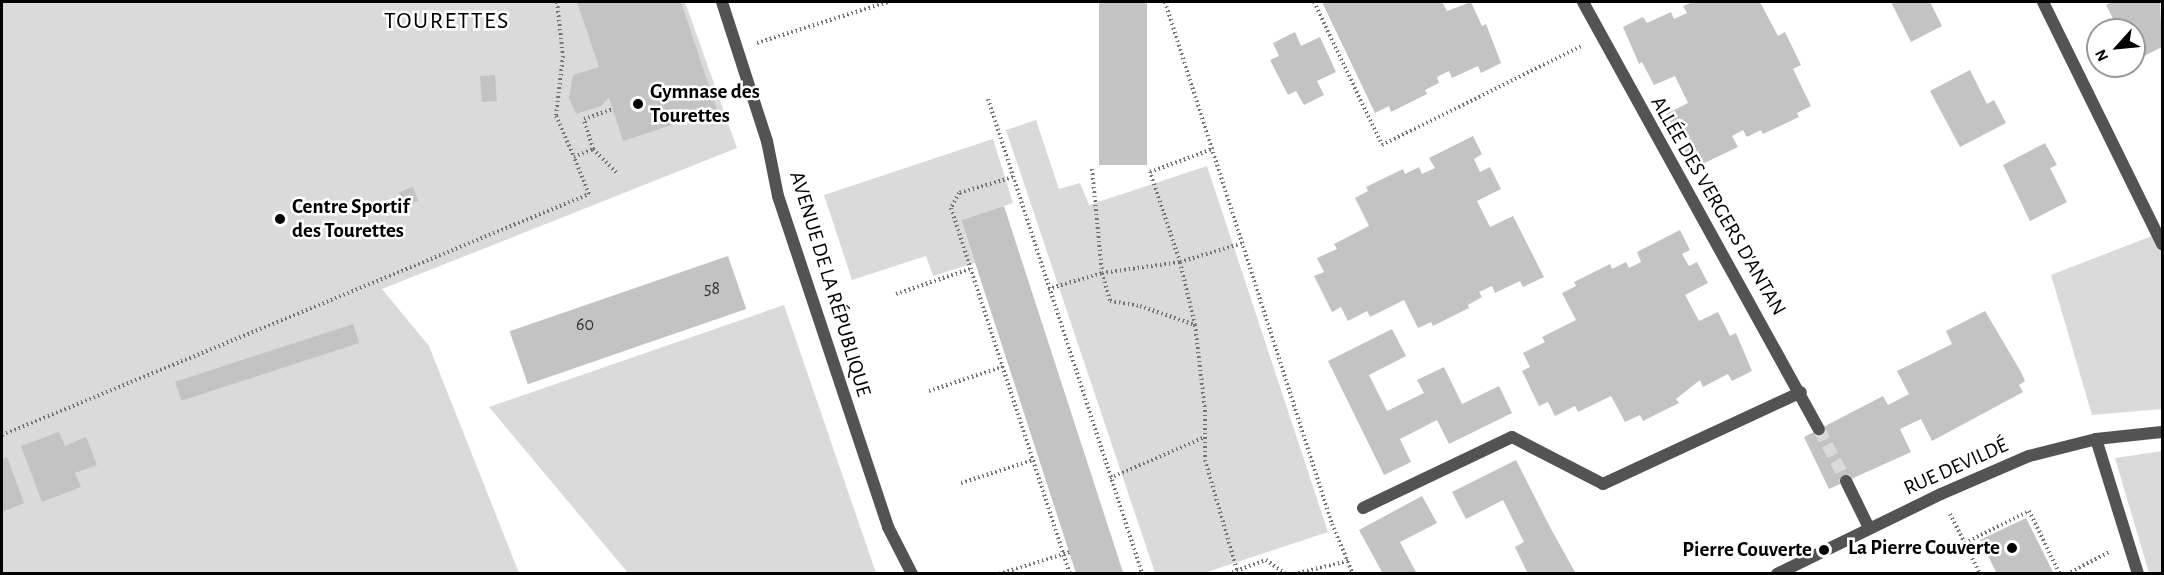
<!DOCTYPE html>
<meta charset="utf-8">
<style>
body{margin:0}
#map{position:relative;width:2164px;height:575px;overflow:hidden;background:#fff;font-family:"Alegreya Sans",sans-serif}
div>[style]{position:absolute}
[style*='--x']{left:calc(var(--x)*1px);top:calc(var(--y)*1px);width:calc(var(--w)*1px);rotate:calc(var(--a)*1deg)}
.green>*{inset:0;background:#dadada}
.building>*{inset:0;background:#c3c3c3;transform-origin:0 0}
.street-tunnel>*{height:12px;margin-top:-6px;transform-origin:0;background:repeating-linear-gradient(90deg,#d9d9d9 0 12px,transparent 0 18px)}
.path>*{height:4px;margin-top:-2px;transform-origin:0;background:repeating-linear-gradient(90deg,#757575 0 1.5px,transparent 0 4.5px)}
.street>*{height:12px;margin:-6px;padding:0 6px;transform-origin:6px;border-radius:6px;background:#535353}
.dots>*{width:16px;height:16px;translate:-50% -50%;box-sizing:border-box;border:3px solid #fff;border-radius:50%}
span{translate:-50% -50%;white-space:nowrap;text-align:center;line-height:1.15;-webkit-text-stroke:5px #fff;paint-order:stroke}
.number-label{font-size:18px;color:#313131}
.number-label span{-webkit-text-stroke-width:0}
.poi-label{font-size:21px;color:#000;font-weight:700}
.left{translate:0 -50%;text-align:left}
.right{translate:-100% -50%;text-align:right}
.street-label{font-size:21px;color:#000}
.quarter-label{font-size:24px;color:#000;letter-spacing:1.5px}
.frame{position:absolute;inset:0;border:3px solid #000;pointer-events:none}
.north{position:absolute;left:2086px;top:18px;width:60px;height:60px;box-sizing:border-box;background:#fff;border:2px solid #999;border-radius:50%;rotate:243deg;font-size:16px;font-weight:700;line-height:24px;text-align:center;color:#000}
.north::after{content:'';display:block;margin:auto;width:21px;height:27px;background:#000;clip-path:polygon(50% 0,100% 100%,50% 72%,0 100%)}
</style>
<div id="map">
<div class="green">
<i style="clip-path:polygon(2px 2px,685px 2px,737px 148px,382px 289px,429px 346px,519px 573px,2px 573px)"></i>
<i style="clip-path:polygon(1036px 120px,1059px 189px,1080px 183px,1089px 205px,1207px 166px,1328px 532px,1204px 573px,1155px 573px,1006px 130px)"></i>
<i style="clip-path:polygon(993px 139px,1013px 203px,961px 220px,975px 263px,933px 276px,926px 256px,852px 280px,824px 195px)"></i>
<i style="clip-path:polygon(2162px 232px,2162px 409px,2092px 415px,2051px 275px)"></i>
<i style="clip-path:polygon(784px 305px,876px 573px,628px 573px,489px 407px)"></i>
<i style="clip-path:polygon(2162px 451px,2162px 573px,2149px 573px,2115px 458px)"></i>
</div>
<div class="building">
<i style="clip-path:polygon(577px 2px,681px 2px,717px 110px,623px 141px,609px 97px,601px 106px,576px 114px,569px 98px,573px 75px,599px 67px)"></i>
<i style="left:1099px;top:2px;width:48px;height:163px"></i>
<i style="clip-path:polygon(1322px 2px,1442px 2px,1447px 11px,1471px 2px,1482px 26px,1486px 24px,1501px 63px,1481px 73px,1478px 66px,1452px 78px,1449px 71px,1437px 77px,1439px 83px,1425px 90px,1427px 94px,1391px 112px,1389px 106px,1375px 113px)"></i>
<i style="clip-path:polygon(1693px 2px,1760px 2px,1778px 36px,1785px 32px,1801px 65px,1793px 69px,1811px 106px,1797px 113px,1799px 117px,1763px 134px,1761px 130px,1747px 137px,1743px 130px,1732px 136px,1738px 147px,1694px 168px,1684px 149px,1692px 144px,1686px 133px,1678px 136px,1666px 114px,1688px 103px,1675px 76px,1654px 85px,1642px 62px,1639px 64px,1623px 27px,1643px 17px,1647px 23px,1671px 12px,1674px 19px,1687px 13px,1683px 6px)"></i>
<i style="clip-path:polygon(1891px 2px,1930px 2px,1942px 26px,1911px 42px)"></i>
<i style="clip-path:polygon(2112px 2px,2160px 2px,2162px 47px,2134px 61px,2134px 30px,2119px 30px,2106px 5px)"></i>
<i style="clip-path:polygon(1295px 32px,1301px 46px,1320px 37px,1336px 72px,1317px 81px,1324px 95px,1304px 105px,1296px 91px,1288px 95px,1270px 60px,1279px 56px,1273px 43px)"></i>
<i style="clip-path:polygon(1970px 70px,1987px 104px,1994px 100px,2006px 123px,1960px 147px,1930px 91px)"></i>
<i style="left:495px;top:75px;width:26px;height:15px;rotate:86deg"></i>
<i style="clip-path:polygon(1473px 136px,1482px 154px,1474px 159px,1480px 172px,1490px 167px,1501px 189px,1477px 201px,1490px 227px,1513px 216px,1544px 277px,1523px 287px,1520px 281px,1495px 293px,1492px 286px,1479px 292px,1482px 297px,1468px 305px,1469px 308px,1433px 326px,1431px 322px,1418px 328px,1404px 300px,1370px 317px,1367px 311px,1348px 321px,1341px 307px,1332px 312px,1314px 276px,1324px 272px,1317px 258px,1337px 249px,1334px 244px,1369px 226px,1355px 198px,1368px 191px,1366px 187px,1403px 169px,1405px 174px,1419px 167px,1422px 174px,1435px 168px,1429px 158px)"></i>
<i style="clip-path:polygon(2045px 143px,2057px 165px,2050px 168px,2067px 202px,2030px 221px,2003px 165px)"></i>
<i style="left:413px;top:187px;width:15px;height:15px;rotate:70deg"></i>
<i style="left:1004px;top:206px;width:387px;height:45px;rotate:72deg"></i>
<i style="clip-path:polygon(1680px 230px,1690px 250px,1682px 254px,1689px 266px,1697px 262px,1708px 283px,1685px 295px,1699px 321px,1718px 312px,1730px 336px,1736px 333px,1752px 371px,1732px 381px,1728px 374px,1703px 387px,1700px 380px,1676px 399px,1679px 403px,1643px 421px,1640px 415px,1625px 422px,1611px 396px,1578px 412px,1575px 406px,1555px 416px,1548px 402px,1539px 406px,1522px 371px,1530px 367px,1523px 353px,1545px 342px,1542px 337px,1576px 320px,1562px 293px,1576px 286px,1574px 282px,1610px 264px,1612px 269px,1626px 262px,1629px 268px,1641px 262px,1637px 252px)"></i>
<i style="left:728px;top:256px;width:56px;height:231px;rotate:71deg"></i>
<i style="clip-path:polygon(1985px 311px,2021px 372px,2025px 381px,2019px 385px,2023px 392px,1932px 441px,1921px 419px,1900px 429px,1911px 452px,1829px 489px,1804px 437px,1883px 396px,1888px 405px,1909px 394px,1897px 371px,1952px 344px,1946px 331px)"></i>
<i style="left:353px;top:324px;width:20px;height:187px;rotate:72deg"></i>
<i style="clip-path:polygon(1392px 329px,1406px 356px,1369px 375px,1387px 411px,1424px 393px,1417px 380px,1444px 367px,1462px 404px,1499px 386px,1512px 413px,1449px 444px,1437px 420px,1400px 439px,1411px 462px,1384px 475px,1328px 361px)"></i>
<i style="clip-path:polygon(59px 432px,65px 446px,86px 437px,97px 465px,75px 473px,81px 487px,42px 502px,21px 446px)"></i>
<i style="clip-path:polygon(7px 457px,24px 503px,2px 512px,2px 460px)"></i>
<i style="clip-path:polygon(1516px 460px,1550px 527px,1576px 574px,1528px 574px,1515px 547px,1524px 542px,1503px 500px,1466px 519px,1452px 492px)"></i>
<i style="clip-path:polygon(1422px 496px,1437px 523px,1400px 542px,1417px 574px,1383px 574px,1359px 530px)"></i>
<i style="clip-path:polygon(2026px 518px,2054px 574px,1997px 574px,1980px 540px)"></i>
</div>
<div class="street-tunnel">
<i style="--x:1819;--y:429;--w:59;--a:62.6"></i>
</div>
<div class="path">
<i style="--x:557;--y:2;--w:54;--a:83.7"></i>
<i style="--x:563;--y:56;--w:60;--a:96.7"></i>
<i style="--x:556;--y:116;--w:45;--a:66.3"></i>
<i style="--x:1165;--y:2;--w:548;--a:72.26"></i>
<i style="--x:1332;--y:524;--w:54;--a:67.2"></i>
<i style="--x:1314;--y:2;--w:158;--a:64.6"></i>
<i style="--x:1382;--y:145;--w:222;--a:-26.4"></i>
<i style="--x:757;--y:43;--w:137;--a:-17.4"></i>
<i style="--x:988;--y:99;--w:499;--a:72"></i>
<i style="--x:593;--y:149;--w:31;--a:-107"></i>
<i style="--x:584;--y:119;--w:31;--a:-19"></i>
<i style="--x:1092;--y:169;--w:104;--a:84.5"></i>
<i style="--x:1102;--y:273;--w:29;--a:74"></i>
<i style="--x:1110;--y:301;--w:30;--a:9"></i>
<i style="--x:1140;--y:306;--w:58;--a:19.1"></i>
<i style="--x:1195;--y:325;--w:65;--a:-103.4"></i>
<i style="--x:1180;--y:262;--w:66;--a:-16.8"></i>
<i style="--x:1013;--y:177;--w:56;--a:163.5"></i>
<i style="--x:959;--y:193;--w:17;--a:118"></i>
<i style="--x:951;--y:208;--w:385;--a:72"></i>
<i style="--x:1048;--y:289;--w:56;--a:-16.5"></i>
<i style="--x:1102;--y:273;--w:79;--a:-8"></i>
<i style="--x:1180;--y:262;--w:95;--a:-108.4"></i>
<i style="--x:1150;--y:172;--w:67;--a:-20.1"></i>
<i style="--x:896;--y:294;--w:78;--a:-18.7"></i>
<i style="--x:1195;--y:325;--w:86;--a:83.3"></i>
<i style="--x:1205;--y:410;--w:50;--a:90"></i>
<i style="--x:1205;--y:460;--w:115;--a:73.8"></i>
<i style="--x:929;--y:391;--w:77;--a:-18.2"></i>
<i style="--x:2;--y:435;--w:635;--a:-22.32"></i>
<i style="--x:589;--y:194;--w:40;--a:-112"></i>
<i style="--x:574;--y:157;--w:21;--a:-23"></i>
<i style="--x:593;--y:149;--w:34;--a:45"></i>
<i style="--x:1110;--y:478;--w:103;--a:-23.3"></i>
<i style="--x:961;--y:483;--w:76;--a:-17.7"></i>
<i style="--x:1950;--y:514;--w:67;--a:63.4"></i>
<i style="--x:1965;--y:543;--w:72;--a:-26.6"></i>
<i style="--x:2029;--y:511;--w:70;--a:63.8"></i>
<i style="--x:999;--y:574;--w:74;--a:-17.2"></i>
<i style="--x:1228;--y:574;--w:40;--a:-20.2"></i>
<i style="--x:1266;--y:560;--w:24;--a:35"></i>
<i style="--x:1294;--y:574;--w:56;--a:-13.5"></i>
<i style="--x:2067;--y:574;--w:47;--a:-27.6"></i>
</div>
<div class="street">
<i style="--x:722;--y:2;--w:146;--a:72.1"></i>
<i style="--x:767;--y:141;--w:56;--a:78.7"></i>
<i style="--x:778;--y:196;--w:349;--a:71.6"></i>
<i style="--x:888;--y:527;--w:53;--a:62.9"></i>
<i style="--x:1583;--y:2;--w:488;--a:61.1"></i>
<i style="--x:2043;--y:2;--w:270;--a:63.8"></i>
<i style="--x:2096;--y:439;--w:141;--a:72.7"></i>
<i style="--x:1846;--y:481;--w:52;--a:63.9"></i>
<i style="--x:1363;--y:508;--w:165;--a:-25.5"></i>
<i style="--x:1512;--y:437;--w:102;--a:27.3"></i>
<i style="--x:1603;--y:484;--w:218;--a:-24.9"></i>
<i style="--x:1777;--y:574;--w:182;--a:-26"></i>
<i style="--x:1941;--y:494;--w:96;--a:-23.4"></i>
<i style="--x:2029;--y:456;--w:69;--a:-14.2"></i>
<i style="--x:2096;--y:439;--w:66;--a:-6.1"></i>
</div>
<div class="dots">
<i style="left:638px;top:104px;background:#000"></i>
<i style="left:280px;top:219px;background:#000"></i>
<i style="left:2012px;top:548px;background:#000"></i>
<i style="left:1824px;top:550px;background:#000"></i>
</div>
<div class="number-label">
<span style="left:712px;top:289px">58</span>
<span style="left:585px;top:325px">60</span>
</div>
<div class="poi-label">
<span class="left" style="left:650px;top:104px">Gymnase des<br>Tourettes</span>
<span class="left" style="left:292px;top:219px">Centre Sportif<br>des Tourettes</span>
<span class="right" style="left:2000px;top:548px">La Pierre Couverte</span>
<span class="right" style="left:1812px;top:550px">Pierre Couverte</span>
</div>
<div class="street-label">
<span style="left:1718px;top:206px;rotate:60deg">ALLÉE DES VERGERS D'ANTAN</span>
<span style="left:830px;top:284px;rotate:73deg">AVENUE DE LA RÉPUBLIQUE</span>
<span style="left:1956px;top:467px;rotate:-24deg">RUE DEVILDÉ</span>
</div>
<div class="quarter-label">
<span style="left:447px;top:22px">TOURETTES</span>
</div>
<div class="frame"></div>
<div class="north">N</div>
</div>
